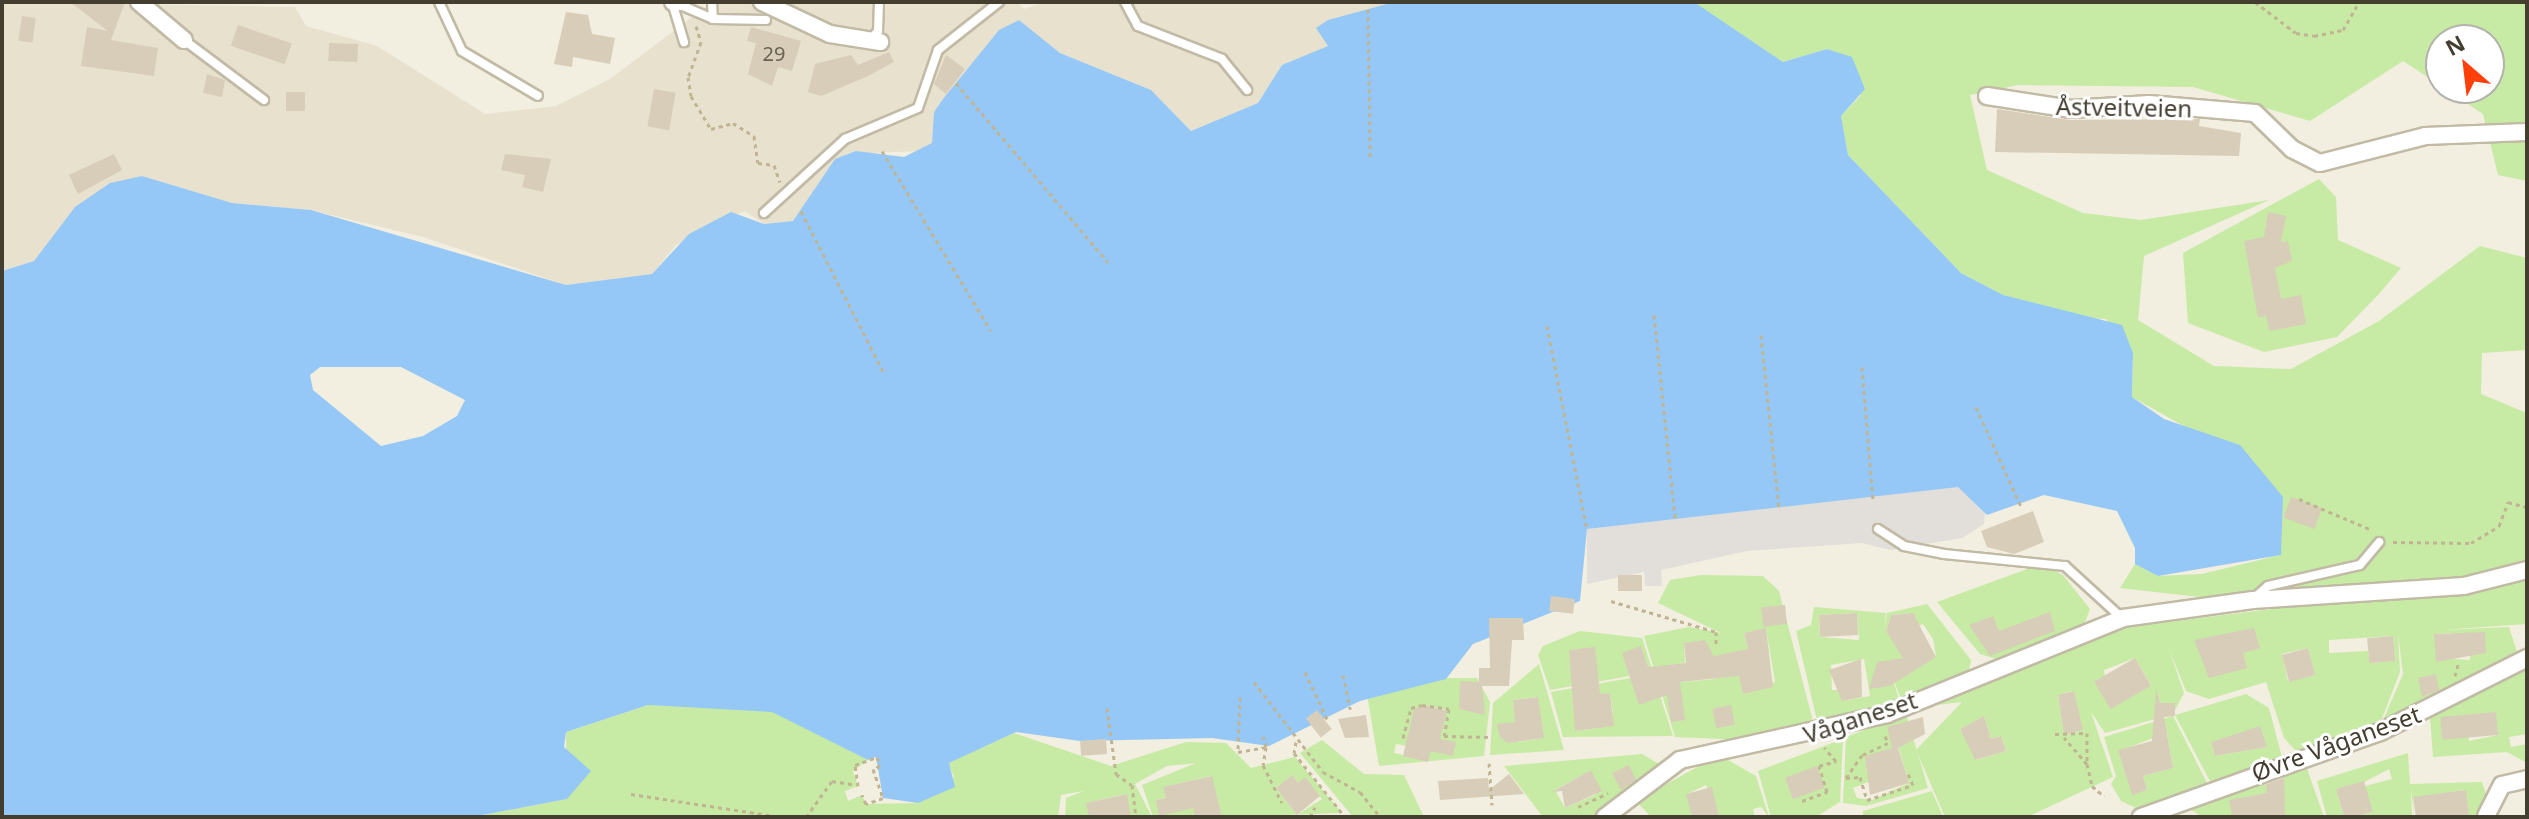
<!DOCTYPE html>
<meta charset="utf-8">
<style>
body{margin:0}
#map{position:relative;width:2529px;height:819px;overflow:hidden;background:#f2eee0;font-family:"Noto Sans",sans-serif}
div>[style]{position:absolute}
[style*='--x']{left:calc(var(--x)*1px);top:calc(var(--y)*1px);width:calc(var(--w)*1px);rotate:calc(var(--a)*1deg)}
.residential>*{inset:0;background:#e7e1ce}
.green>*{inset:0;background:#c7eba4}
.parking>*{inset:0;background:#e2dfda}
.water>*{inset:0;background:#95c8f7}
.building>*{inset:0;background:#d8cdb8;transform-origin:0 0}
.path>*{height:3px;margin-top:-1.5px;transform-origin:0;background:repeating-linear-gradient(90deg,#c1b492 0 4px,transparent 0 8px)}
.roads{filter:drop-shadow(2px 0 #c1baa5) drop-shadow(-2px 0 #c1baa5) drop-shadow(0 2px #c1baa5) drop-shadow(0 -2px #c1baa5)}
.service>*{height:8px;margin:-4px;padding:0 4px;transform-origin:4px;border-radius:4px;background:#fff}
.minor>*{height:16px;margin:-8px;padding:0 8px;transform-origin:8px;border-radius:8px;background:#fff}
span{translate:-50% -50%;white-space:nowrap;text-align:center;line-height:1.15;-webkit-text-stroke:6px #fff;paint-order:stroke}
.number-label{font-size:20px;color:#696253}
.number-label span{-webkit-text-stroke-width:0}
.street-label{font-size:24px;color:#443e31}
.frame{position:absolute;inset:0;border:4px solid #443e31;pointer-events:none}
.north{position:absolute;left:2425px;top:24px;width:80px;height:80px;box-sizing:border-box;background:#fff;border:2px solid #b4b2ad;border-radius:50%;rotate:332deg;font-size:22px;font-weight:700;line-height:32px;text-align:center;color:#443e31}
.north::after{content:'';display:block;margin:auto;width:28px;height:36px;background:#ff400b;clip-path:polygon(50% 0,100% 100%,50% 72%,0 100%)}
</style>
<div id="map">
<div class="residential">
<i style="clip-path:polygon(2px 2px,295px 7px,306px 26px,377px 46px,485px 114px,556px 106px,610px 79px,712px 2px,1017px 2px,1024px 9px,1045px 2px,1394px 2px,1328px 20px,1317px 28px,1329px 46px,1282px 65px,1258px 103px,1191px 131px,1151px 90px,1060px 53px,1019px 20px,999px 31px,943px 99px,934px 112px,933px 143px,919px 151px,846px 154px,793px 221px,764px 224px,744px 211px,676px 245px,652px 274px,566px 285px,423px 237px,311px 210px,232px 203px,142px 176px,75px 207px,34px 261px,2px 271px)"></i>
</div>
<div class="green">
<i style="clip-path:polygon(evenodd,1693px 2px,2527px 2px,2527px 181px,2498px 175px,2483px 114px,2444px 88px,2489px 88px,2489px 40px,2441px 40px,2441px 86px,2403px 61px,2310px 121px,2193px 87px,2018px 85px,1970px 95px,1987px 170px,2083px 213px,2141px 220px,2269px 200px,2144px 256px,2138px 320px,2214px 366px,2291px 369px,2379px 321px,2480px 246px,2527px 258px,2527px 350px,2482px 353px,2481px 394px,2527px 413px,2527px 624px,2441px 630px,2509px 627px,2518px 655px,2381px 725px,2403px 674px,2398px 634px,2400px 672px,2379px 726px,2298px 753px,2284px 738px,2266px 682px,2209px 699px,2186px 691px,2169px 649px,2184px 693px,2173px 714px,2105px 733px,2091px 712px,2113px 777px,2027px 817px,1945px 817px,1916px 750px,1962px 702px,1920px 707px,2120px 628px,2288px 607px,2120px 588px,2135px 564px,2158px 576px,2202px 574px,2280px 555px,2191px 430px,2132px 397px,2133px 353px,2106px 319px,2080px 318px,2003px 295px,1961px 273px,1848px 155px,1841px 116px,1861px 95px,1827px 49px,1783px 62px,1693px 2px,2454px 633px,2470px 653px,2470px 660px,2436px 658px,2435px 634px,2454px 633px,1693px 2px,2393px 636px,2395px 661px,2370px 663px,2368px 651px,2329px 653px,2329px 640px,2393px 636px,1693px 2px,2308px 648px,2315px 675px,2288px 681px,2282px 654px,2308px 648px,1693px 2px,2135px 658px,2151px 685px,2110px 709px,2104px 670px,2135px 658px,1693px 2px,2071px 691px,2083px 730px,2064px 735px,2058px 696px,2071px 691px,1693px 2px,1984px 716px,1991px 739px,2001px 736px,2006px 751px,1976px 760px,1960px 729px,1984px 716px)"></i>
<i style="clip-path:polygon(2319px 179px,2336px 197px,2338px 240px,2401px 268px,2378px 295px,2337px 337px,2264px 352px,2188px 323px,2183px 253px)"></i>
<i style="clip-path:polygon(2041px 564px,2063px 575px,2090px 609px,2083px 627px,1999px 660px,1980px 654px,1937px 602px)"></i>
<i style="clip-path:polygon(evenodd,1701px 575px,1763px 576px,1779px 591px,1814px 725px,1743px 740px,1675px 737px,1644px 636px,1689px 627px,1721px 633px,1658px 603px,1670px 580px,1701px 575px,1766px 629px,1775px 682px,1743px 694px,1738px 652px,1748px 649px,1744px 633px,1766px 629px,1701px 575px,1704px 641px,1715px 679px,1671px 683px,1670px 665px,1685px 663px,1684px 643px,1704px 641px)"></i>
<i style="clip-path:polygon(evenodd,1927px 604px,1971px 660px,1969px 671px,1901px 699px,1890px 671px,1899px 699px,1818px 725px,1796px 631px,1811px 625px,1814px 607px,1886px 613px,1884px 630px,1887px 613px,1927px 604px,1857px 613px,1859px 640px,1820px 637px,1819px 615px,1857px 613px,1927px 604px,1913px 613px,1915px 627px,1923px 624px,1933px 639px,1936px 656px,1886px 631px,1891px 615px,1913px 613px,1927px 604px,1864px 659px,1870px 696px,1842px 701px,1840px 690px,1832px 690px,1831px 665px,1864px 659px)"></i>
<i style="clip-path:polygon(1580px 631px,1642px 638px,1653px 672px,1550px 690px,1538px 655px,1543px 646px)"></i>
<i style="clip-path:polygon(evenodd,1539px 664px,1564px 750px,1490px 755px,1493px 703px,1539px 664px,1537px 697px,1543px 738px,1518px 742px,1513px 700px,1537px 697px)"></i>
<i style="clip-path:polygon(evenodd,2527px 668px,2527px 734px,2509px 737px,2511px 747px,2527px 744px,2527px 763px,2507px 752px,2433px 757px,2430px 717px,2527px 668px,2495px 712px,2498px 735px,2469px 741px,2467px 716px,2495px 712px)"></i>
<i style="clip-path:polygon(evenodd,1653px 674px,1673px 736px,1563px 737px,1551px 692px,1653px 674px,1610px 693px,1613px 713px,1597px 728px,1576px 731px,1573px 698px,1610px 693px)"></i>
<i style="clip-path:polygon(evenodd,1426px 678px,1477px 678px,1490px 702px,1484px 756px,1379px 766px,1367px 694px,1426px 678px,1425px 705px,1445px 710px,1445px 717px,1424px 760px,1394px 753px,1396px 744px,1406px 746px,1425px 705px)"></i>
<i style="clip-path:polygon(evenodd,2246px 694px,2269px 708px,2283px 761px,2211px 783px,2175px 715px,2246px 694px,2260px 727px,2266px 747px,2215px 756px,2211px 742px,2260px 727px)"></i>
<i style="clip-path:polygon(evenodd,648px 705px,772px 711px,868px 760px,853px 771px,858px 786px,845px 791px,848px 801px,862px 795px,866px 804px,918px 803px,954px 777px,948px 763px,1014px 733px,1111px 766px,1186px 742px,1226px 743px,1251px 768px,1295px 757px,1342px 813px,1222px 817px,1211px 776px,1164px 787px,1166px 798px,1156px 800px,1160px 816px,1193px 805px,1195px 817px,1153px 817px,1142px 785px,1196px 763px,1167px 766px,1135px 784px,1152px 817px,1131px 817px,1126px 794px,1087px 803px,1089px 817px,1065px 817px,1066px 798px,1084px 791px,1061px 795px,1058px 817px,472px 817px,567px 799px,566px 732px,648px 705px,1292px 775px,1298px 783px,1305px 778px,1322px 799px,1297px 815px,1276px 788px,1292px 775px)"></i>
<i style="clip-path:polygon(evenodd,1906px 714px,1928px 788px,1866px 806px,1843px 803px,1846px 737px,1906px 714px,1898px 746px,1909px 783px,1872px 800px,1857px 798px,1853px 788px,1873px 780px,1898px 746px)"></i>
<i style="clip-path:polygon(evenodd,2173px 716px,2208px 785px,2140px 810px,2121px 801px,2111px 784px,2116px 776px,2104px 737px,2173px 716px,2167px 733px,2173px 768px,2143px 776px,2147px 790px,2132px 794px,2119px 751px,2167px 733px)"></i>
<i style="clip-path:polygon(1843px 739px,1840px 802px,1816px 817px,1771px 817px,1758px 771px)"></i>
<i style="clip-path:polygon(1322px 740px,1364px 774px,1404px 775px,1424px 817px,1353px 817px,1300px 753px)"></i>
<i style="clip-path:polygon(2408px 753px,2410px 784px,2482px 782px,2487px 797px,2478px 817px,2469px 817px,2465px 790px,2413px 798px,2414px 817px,2411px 786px,2412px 817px,2356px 817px,2372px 812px,2365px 786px,2392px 779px,2389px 769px,2338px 796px,2344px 817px,2327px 817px,2317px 781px)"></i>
<i style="clip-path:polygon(evenodd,1642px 754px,1664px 767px,1598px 817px,1543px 817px,1504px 766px,1642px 754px,1584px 774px,1595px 795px,1565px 808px,1555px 790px,1584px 774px)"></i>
<i style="clip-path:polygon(1719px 755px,1756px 776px,1769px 817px,1761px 807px,1753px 809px,1755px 817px,1719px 817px,1706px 785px,1687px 794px,1692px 817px,1651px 817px,1636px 801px)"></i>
<i style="clip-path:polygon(2305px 763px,2324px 817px,2285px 817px,2283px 777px,2265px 781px,2269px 799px,2229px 800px,2241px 817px,2203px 817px,2179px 803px)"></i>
<i style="clip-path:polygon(1932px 791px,1943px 817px,1863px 817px,1863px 811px)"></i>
</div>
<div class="parking">
<i style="clip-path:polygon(1958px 486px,1985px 512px,1984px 524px,1962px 538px,1890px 550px,1862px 543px,1747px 551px,1661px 570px,1662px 586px,1645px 586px,1644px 572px,1587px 584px,1587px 529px)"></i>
</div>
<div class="water">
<i style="clip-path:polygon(evenodd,1394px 2px,1694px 2px,1783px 62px,1827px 49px,1852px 57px,1865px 89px,1841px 116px,1848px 155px,1961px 273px,2003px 295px,2122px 325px,2133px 353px,2132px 397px,2164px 419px,2240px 445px,2283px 497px,2281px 555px,2158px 576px,2135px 564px,2135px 548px,2117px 511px,2044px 495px,1987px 515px,1958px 487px,1587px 529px,1580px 601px,1473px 644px,1446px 679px,1360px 701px,1269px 746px,1212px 738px,1080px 741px,1016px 732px,949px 763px,955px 787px,918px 803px,883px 798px,876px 757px,868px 760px,772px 712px,648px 705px,566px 732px,564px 747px,591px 771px,567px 799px,472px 817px,2px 817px,2px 271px,34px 261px,75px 207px,110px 183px,142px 176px,232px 203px,311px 210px,566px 285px,652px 274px,689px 234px,731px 212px,764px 224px,793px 221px,835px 159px,856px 151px,904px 157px,932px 143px,934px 112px,943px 99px,999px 30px,1019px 20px,1060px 53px,1151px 90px,1191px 131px,1258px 103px,1282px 65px,1328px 46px,1316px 28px,1328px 20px,1394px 2px,320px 367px,401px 367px,465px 400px,457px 416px,423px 436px,381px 446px,313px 390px,310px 375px,320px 367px)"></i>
</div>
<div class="building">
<i style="clip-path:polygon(70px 2px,125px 2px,111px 40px,158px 48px,154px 76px,81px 66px,87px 27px,108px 31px)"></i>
<i style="clip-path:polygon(566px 12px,588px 15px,592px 34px,615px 38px,610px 64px,573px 57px,572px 67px,554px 64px)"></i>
<i style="left:22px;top:16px;width:14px;height:25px;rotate:8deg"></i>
<i style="left:238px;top:25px;width:57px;height:22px;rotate:19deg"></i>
<i style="clip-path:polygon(751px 27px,801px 41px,792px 71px,778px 67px,772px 86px,748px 74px,756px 43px,747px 41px)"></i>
<i style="left:329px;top:43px;width:29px;height:18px;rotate:2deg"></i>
<i style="clip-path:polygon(889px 52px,894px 62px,866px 77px,821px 96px,808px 92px,815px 64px,851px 55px,858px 65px)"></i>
<i style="clip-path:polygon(946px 55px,965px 69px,946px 94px,934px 84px)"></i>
<i style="clip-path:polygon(207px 74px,225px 80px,222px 97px,203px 93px)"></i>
<i style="left:654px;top:89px;width:22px;height:38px;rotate:10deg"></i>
<i style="left:286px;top:92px;width:19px;height:19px"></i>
<i style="clip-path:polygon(1997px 109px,2070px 120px,2200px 119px,2199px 126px,2241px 133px,2239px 156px,1995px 152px)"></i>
<i style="clip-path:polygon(114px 154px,122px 170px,78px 194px,69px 175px)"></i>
<i style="clip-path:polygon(505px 154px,551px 159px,543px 192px,522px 187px,525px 175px,501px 170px)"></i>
<i style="clip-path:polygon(2268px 212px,2286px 216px,2281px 242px,2288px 241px,2292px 261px,2275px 268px,2281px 299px,2301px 295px,2306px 324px,2269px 331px,2266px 316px,2258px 318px,2244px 241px,2264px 237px)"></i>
<i style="left:2291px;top:497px;width:33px;height:22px;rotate:20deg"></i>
<i style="clip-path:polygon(2033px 511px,2044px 542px,2014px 554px,1987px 547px,1981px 531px)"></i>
<i style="left:1618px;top:575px;width:24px;height:16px"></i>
<i style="left:1551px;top:596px;width:24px;height:15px;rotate:7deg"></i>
<i style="left:1785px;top:605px;width:19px;height:24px;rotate:84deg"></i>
<i style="clip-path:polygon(2050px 612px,2055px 631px,1990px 656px,1969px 625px,1993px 616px,1999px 631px)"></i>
<i style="left:1857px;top:613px;width:22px;height:38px;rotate:87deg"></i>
<i style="clip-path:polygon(1913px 613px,1936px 657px,1890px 686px,1869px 689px,1877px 662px,1903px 658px,1886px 631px,1891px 615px)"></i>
<i style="clip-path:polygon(1489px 618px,1523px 618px,1524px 640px,1512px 640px,1509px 686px,1482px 686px,1485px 715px,1459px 709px,1460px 681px,1479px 682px,1479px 668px,1490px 668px)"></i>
<i style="clip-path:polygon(1766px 628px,1773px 687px,1743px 694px,1739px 676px,1680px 682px,1685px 720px,1671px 722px,1667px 695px,1639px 705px,1622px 653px,1641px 646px,1648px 667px,1686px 663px,1684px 643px,1705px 640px,1714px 656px,1748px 649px,1744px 633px)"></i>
<i style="clip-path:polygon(2254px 628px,2260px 648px,2243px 653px,2247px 668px,2209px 678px,2194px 640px)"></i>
<i style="clip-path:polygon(2485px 632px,2486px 653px,2436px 662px,2434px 634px)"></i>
<i style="left:2393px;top:636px;width:25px;height:26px;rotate:85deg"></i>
<i style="clip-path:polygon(1595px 647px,1600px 694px,1610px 693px,1614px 726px,1575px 731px,1569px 650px)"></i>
<i style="left:2308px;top:648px;width:28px;height:27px;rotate:75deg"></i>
<i style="left:2135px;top:658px;width:32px;height:47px;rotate:60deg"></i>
<i style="clip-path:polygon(1861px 659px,1862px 697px,1842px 701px,1829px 670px)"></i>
<i style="clip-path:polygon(2436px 674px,2439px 690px,2422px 697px,2418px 678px)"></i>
<i style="clip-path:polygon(2156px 689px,2160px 703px,2175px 703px,2175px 716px,2164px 717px,2173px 768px,2143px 776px,2147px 790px,2132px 795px,2118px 750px,2152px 741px)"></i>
<i style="clip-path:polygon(2074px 691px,2083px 730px,2064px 735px,2058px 695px)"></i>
<i style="clip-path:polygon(1538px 697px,1544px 738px,1507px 743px,1500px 737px,1497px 724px,1515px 722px,1513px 700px)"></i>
<i style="clip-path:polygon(1424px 705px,1447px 711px,1440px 739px,1456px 742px,1453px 756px,1431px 751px,1428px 762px,1403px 756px,1414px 709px)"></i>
<i style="left:1731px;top:705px;width:20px;height:19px;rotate:79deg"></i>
<i style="left:1317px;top:710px;width:24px;height:14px;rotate:52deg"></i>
<i style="left:2496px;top:712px;width:23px;height:56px;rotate:85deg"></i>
<i style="clip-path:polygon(1366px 715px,1369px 737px,1345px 738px,1338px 719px)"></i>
<i style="clip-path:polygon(1984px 716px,1991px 739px,2001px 736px,2006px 751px,1975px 760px,1960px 729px)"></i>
<i style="clip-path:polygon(1923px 717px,1925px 734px,1898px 748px,1909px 783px,1870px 795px,1865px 756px,1892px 748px,1887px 727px)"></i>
<i style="clip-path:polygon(2260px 726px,2267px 747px,2215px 756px,2211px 742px)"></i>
<i style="left:1106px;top:739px;width:15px;height:26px;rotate:86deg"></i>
<i style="clip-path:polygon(1629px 765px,1636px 780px,1621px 790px,1612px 773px)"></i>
<i style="left:1817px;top:766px;width:23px;height:34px;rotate:70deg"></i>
<i style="clip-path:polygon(1591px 770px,1602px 791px,1565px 808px,1562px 791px,1552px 792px)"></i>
<i style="clip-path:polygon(1509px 774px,1524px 794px,1440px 800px,1438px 781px,1488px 778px,1489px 790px)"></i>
<i style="clip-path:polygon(1292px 775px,1298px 783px,1305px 777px,1320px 796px,1297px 815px,1276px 788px)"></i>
<i style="clip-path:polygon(1212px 776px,1222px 817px,1195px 817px,1193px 808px,1159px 816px,1156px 800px,1166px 798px,1163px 787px)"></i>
<i style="clip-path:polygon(2284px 778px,2285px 817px,2232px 817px,2229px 800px,2267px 793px,2266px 784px)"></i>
<i style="left:2364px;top:781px;width:32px;height:29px;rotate:74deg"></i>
<i style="clip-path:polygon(1712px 787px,1719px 817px,1692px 817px,1686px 794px)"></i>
<i style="clip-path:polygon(2466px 790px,2469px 817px,2416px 817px,2413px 797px)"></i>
<i style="clip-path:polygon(1127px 794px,1131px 817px,1089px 817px,1086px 803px)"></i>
</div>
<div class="path">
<i style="--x:2255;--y:2;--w:51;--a:37.1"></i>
<i style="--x:2296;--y:33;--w:18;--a:9"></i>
<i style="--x:2314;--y:36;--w:30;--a:-12"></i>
<i style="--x:2343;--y:30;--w:32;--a:-60"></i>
<i style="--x:1368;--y:9;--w:151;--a:89.2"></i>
<i style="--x:696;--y:26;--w:17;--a:73"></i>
<i style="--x:701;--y:42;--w:37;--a:110"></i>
<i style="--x:688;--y:77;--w:19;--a:81"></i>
<i style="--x:691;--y:96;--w:39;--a:59"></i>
<i style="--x:711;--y:129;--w:23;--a:-15"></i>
<i style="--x:733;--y:123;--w:25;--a:32"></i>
<i style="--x:754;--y:136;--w:27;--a:82"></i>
<i style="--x:758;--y:163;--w:16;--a:7"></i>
<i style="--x:774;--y:165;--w:18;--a:71"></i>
<i style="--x:956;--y:83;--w:235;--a:49.7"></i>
<i style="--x:882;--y:151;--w:210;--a:58.8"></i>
<i style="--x:801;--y:211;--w:184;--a:62.9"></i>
<i style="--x:1654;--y:315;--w:205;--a:84.1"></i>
<i style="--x:1547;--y:326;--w:207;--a:78.9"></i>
<i style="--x:1761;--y:335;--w:176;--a:84.1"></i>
<i style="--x:1862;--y:367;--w:134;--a:85.3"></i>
<i style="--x:1976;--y:407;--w:109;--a:65.6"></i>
<i style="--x:2299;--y:499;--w:79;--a:23"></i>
<i style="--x:2393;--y:542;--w:78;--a:0.7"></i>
<i style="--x:2471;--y:543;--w:33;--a:-31"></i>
<i style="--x:2499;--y:526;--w:26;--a:-69"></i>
<i style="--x:2508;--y:502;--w:20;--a:15"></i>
<i style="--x:1611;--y:601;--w:109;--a:16.4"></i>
<i style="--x:1716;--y:632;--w:14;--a:90"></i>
<i style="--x:1305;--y:672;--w:52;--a:64.9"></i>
<i style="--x:1343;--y:675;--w:35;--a:78"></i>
<i style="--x:2455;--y:676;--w:12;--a:-76"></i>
<i style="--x:1254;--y:682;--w:113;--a:52.5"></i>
<i style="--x:1323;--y:772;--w:42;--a:28.4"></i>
<i style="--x:1360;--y:792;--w:32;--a:51"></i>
<i style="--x:1240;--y:697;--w:55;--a:92.1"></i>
<i style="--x:1238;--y:752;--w:28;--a:-10"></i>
<i style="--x:1266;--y:747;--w:11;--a:-105"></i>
<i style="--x:1107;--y:708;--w:67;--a:82.2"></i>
<i style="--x:1116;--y:774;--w:19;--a:35"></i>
<i style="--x:1132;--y:785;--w:32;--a:83"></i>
<i style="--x:2055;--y:734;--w:32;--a:-2"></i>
<i style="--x:2087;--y:733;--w:31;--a:90"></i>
<i style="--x:2087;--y:764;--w:35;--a:-131"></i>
<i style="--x:1885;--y:736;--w:8;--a:67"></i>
<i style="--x:1888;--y:743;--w:29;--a:155"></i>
<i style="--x:1862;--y:755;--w:28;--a:125"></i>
<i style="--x:1846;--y:778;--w:14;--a:-4"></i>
<i style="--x:1860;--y:777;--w:24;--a:73"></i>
<i style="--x:1867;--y:800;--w:48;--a:-18.1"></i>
<i style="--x:1913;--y:785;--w:12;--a:-114"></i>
<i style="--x:1403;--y:738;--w:31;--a:-75"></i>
<i style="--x:1411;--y:708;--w:11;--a:-15"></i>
<i style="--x:1422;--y:705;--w:27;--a:8"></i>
<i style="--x:1449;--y:709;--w:27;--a:100"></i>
<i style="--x:1444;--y:736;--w:46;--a:1.2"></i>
<i style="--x:1296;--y:742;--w:11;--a:100"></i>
<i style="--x:1294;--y:753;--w:82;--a:51.4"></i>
<i style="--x:1266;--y:747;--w:18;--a:99"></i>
<i style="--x:1263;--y:765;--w:42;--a:63.4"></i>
<i style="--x:1489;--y:763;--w:42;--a:85.9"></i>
<i style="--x:2087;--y:764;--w:23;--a:77"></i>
<i style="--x:2092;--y:786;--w:16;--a:40"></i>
<i style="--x:858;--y:786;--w:21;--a:-98"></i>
<i style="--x:855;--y:765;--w:23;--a:-20"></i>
<i style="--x:877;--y:757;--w:9;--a:72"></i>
<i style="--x:880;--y:766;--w:8;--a:157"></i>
<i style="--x:873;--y:769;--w:31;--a:71"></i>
<i style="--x:883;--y:798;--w:18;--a:161"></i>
<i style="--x:866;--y:804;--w:10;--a:-114"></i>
<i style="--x:631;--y:794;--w:152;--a:8.7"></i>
<i style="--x:1802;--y:801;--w:27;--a:-20"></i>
<i style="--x:1827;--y:792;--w:27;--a:-107"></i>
<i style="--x:1819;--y:766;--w:18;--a:-16"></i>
<i style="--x:1836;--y:761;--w:18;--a:-131"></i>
<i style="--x:1578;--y:807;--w:33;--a:-25"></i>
<i style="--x:806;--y:817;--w:44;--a:-54.2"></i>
<i style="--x:832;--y:781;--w:24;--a:9"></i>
<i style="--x:1310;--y:817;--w:11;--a:-63"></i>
</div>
<div class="roads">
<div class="service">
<i style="--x:439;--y:2;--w:54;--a:64.9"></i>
<i style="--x:462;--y:51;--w:88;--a:30.6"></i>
<i style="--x:672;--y:2;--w:42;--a:73.3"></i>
<i style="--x:712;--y:2;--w:17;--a:87"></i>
<i style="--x:1125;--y:2;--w:27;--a:62"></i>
<i style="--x:1138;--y:26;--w:90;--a:21.4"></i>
<i style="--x:1222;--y:59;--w:40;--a:51"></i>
<i style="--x:678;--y:4;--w:38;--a:23"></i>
<i style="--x:713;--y:19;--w:53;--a:1.1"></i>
<i style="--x:184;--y:40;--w:100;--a:36.9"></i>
<i style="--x:870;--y:40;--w:12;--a:-48"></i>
<i style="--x:878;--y:31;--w:29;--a:-88"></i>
<i style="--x:764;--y:213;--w:110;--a:-42.4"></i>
<i style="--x:845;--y:139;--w:79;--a:-23"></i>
<i style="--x:918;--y:108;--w:61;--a:-71"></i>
<i style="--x:938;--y:50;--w:78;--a:-38.2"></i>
<i style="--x:1878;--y:529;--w:31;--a:33"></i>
<i style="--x:1904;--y:546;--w:41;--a:11.3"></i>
<i style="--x:1944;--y:554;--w:122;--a:5.7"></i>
<i style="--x:2065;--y:566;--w:77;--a:42.4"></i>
<i style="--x:2253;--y:599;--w:20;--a:-41"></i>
<i style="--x:2268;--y:586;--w:94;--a:-12.9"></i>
<i style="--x:2360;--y:565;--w:30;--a:-50"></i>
</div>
<div class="minor">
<i style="--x:139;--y:2;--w:59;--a:40.2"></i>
<i style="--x:673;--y:2;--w:9;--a:0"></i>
<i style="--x:762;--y:2;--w:75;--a:25.2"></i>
<i style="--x:830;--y:34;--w:51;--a:9.1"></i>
<i style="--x:1987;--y:96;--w:85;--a:8.8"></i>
<i style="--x:2071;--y:109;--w:78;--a:-3.7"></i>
<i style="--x:2149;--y:104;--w:106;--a:4.9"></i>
<i style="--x:2255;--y:113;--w:52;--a:44.2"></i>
<i style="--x:2292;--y:149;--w:31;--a:27"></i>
<i style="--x:2320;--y:163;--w:108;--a:-14.4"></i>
<i style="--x:2425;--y:136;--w:102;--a:-2.2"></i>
<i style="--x:2486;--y:816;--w:35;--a:-63"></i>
<i style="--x:2502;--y:785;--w:26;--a:-13"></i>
<i style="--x:1605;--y:817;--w:94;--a:-37.2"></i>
<i style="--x:1680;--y:760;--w:212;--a:-12.5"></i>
<i style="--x:1887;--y:714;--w:255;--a:-22.1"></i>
<i style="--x:2123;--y:618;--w:131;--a:-7.9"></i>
<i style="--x:2253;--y:600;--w:211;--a:-3.8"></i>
<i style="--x:2464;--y:586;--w:65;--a:-14.3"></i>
<i style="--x:2141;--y:817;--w:254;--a:-19.6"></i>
<i style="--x:2380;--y:732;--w:165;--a:-26.7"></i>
</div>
</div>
<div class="number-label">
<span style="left:774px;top:53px">29</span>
</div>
<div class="street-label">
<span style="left:2124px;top:107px;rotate:1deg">Åstveitveien</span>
<span style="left:1860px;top:717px;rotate:-18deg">Våganeset</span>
<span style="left:2336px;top:743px;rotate:-20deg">Øvre Våganeset</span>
</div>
<div class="frame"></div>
<div class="north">N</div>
</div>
